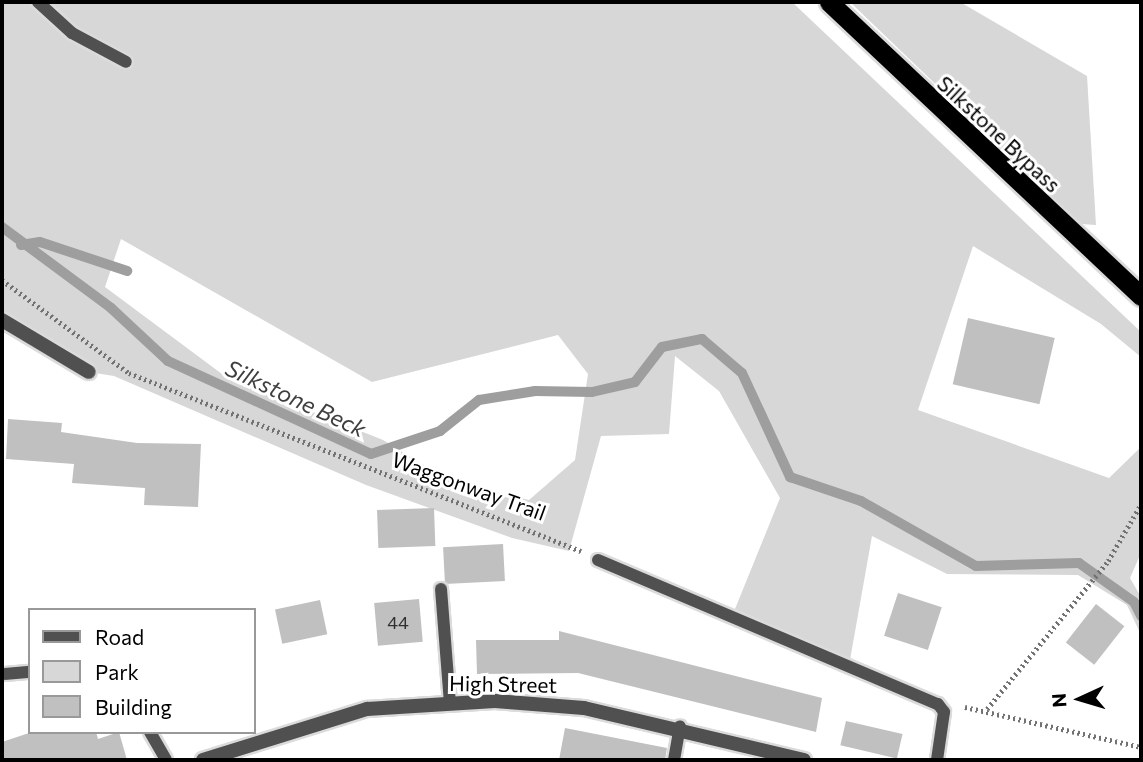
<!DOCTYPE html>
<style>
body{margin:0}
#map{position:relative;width:1143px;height:762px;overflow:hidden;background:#fff;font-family:Commissioner,sans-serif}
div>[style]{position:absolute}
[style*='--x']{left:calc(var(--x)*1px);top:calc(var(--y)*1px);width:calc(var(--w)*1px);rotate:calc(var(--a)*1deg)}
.green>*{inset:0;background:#d7d7d7}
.stream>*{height:10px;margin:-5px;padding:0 5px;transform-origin:5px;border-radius:5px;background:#9e9e9e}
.building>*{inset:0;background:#c0c0c0;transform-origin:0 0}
.path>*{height:4.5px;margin-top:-2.25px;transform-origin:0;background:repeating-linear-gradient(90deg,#727272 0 2px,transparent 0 5.5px)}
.roads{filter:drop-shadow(2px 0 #dbdbdb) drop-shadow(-2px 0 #dbdbdb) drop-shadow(0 2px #dbdbdb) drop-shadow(0 -2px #dbdbdb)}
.service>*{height:12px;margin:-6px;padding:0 6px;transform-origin:6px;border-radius:6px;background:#505050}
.minor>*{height:14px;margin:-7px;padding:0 7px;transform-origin:7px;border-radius:7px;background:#505050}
.tertiary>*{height:14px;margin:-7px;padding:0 7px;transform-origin:7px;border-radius:7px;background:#505050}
.trunk>*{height:19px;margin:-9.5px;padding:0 9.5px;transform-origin:9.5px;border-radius:9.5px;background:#000}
span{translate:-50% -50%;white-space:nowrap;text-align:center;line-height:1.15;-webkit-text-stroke:6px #fff;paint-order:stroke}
.number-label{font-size:18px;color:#303030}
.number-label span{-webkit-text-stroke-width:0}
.street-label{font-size:21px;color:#000}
.water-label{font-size:23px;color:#3f3f3f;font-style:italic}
.frame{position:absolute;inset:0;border:4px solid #000;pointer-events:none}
.legend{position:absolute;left:28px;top:608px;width:228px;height:126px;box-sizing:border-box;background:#fff;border:2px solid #999;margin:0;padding:9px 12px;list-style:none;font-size:21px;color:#000}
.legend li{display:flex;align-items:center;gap:14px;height:35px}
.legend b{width:35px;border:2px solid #999}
.north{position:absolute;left:1045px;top:664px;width:70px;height:70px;-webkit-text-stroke:5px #fff;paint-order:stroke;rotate:266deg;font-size:19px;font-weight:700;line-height:28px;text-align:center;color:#000}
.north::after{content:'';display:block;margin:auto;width:24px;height:32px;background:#000;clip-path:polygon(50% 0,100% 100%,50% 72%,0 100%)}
</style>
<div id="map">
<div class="green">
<i style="clip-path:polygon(evenodd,2px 2px,792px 2px,1141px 332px,1141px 357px,1101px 324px,973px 246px,918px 410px,1109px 478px,1141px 447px,1141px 553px,1130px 578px,1141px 597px,1141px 635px,1127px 605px,1078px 575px,947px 574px,872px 536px,850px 660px,735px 609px,780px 498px,719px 391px,675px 356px,669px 434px,601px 436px,569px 551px,512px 538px,366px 485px,114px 376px,89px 372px,2px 320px,2px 2px,121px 239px,372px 382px,558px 335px,588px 374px,575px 460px,529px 500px,448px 480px,383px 440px,226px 377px,105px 287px,121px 239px)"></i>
<i style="clip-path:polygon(850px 2px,960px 2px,1087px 76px,1096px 225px,1081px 224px)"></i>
</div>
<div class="stream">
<i style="--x:2;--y:227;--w:136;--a:36.6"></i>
<i style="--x:111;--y:308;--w:78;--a:42.9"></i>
<i style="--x:168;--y:361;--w:223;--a:24.6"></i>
<i style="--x:371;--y:454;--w:73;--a:-18.4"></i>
<i style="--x:440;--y:431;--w:50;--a:-38.5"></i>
<i style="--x:479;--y:400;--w:57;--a:-9.1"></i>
<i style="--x:535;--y:391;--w:57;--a:1"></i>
<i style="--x:592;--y:392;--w:44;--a:-13.1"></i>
<i style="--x:635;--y:382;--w:44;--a:-52.4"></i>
<i style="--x:662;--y:347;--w:41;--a:-11.3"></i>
<i style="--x:702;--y:339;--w:52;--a:40.4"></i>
<i style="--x:742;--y:373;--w:115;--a:65.2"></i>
<i style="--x:790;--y:477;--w:75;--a:18.7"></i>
<i style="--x:861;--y:501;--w:132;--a:29.5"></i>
<i style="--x:976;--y:566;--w:103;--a:-1.7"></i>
<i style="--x:1079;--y:563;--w:67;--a:35.3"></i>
<i style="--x:1134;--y:602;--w:16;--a:63"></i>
<i style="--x:21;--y:245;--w:19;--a:-9"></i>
<i style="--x:40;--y:242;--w:92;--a:18.4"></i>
</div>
<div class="building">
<i style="left:968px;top:318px;width:89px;height:68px;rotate:13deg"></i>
<i style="clip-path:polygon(8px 419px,62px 423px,61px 432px,137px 443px,201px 444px,198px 507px,144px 505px,145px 488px,72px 483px,74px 464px,6px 459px)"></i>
<i style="left:434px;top:508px;width:38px;height:57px;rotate:88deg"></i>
<i style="left:503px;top:544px;width:37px;height:60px;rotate:87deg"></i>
<i style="left:898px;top:593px;width:46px;height:45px;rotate:18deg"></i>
<i style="left:419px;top:599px;width:43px;height:45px;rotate:85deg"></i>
<i style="left:320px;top:600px;width:35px;height:46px;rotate:78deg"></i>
<i style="left:1096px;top:604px;width:36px;height:49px;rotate:38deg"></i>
<i style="clip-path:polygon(559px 631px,822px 698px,816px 732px,578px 673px,477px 674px,476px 640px,559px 640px)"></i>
<i style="left:846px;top:721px;width:58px;height:25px;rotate:13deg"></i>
<i style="clip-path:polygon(565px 728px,667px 748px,665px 760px,559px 760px)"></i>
<i style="clip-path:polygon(32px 732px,96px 732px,98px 739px,119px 732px,127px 760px,2px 760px,2px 742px)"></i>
</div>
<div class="path">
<i style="--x:2;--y:280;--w:157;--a:36.2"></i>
<i style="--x:129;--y:373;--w:486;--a:21.5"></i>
<i style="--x:965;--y:707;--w:180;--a:12.8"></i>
<i style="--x:987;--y:709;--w:191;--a:-50.7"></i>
<i style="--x:1108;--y:561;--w:66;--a:-59.9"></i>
</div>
<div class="roads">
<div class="service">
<i style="--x:38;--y:2;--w:46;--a:42.4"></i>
<i style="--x:72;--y:33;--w:61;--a:28.2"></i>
<i style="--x:598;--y:560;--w:369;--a:23"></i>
<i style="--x:938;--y:704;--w:10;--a:53"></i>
<i style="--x:944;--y:712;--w:49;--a:98.3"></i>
<i style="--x:441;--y:589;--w:115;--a:85.5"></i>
<i style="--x:5;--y:674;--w:25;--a:-5"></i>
<i style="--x:150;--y:732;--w:32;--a:60"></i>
<i style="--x:674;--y:760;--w:34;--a:-80"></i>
</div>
<div class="minor">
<i style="--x:2;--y:320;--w:101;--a:30.9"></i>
</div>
<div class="tertiary">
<i style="--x:203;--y:760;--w:172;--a:-17.3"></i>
<i style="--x:367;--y:709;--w:128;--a:-3.6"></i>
<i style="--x:495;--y:701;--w:89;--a:4.5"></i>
<i style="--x:584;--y:708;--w:226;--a:13.3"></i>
</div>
<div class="trunk">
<i style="--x:829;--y:2;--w:429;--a:43.3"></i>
</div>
</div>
<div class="number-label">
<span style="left:398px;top:622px">44</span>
</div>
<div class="street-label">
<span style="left:999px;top:134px;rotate:43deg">Silkstone Bypass</span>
<span style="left:469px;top:486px;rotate:20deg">Waggonway Trail</span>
<span style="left:503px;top:684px;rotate:1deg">High Street</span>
</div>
<div class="water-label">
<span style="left:296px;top:398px;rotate:25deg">Silkstone Beck</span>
</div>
<div class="frame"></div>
<ul class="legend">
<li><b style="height:9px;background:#505050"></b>Road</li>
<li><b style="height:19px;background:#d7d7d7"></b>Park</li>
<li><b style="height:19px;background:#c0c0c0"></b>Building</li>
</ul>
<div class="north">N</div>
</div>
